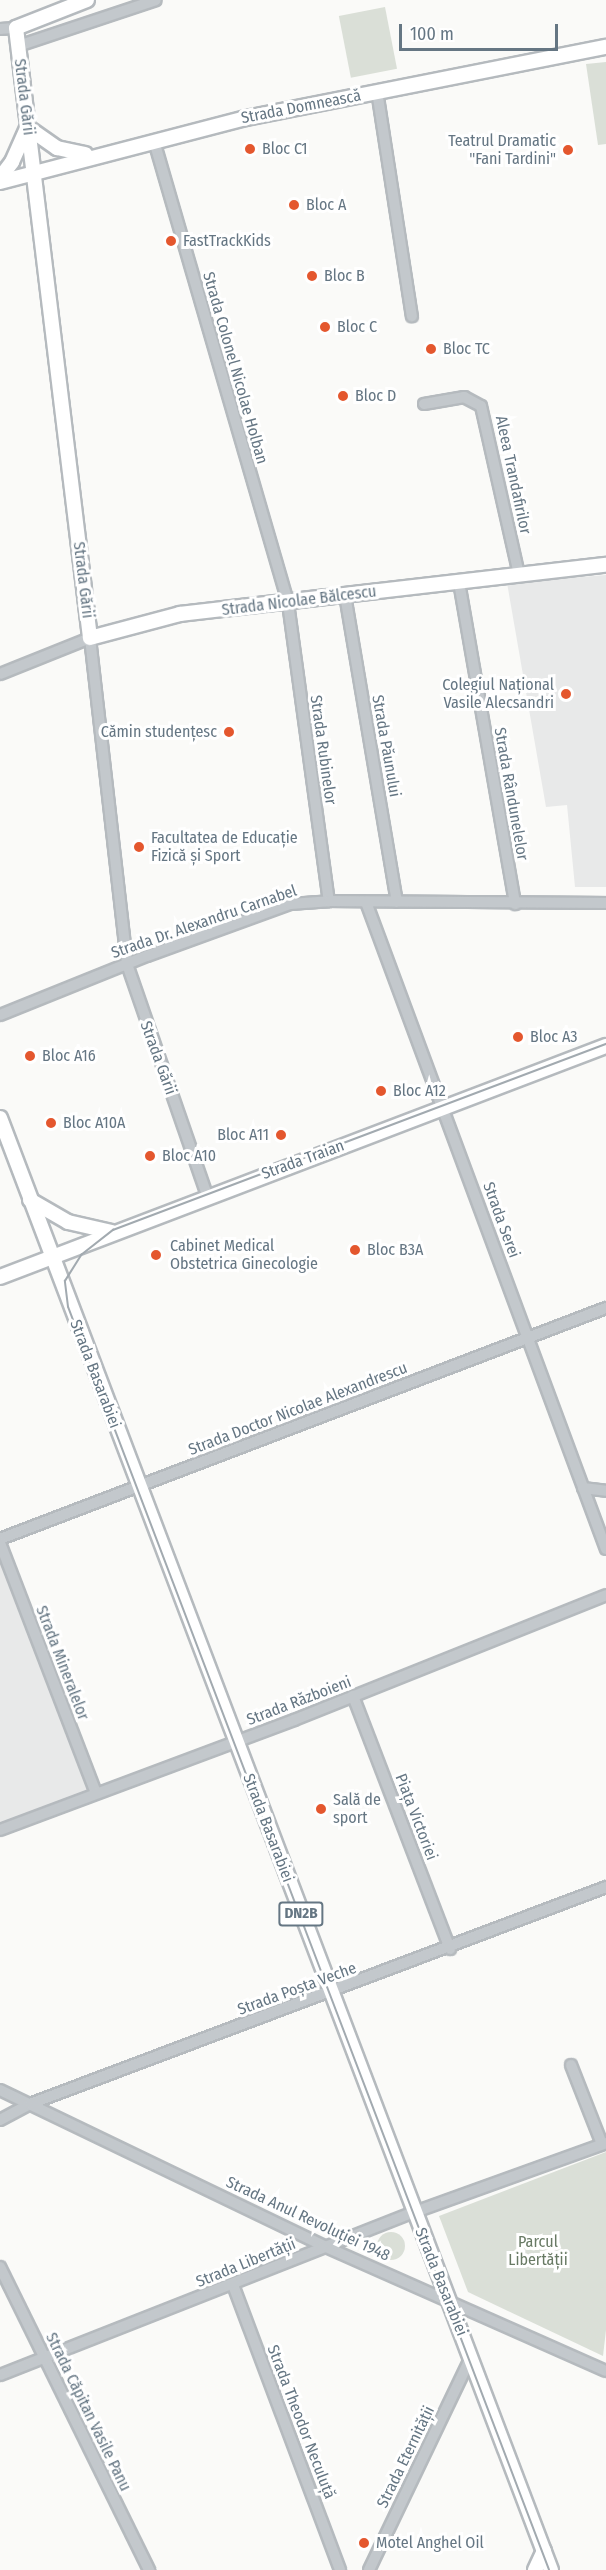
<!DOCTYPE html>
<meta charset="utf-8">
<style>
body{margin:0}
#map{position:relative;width:606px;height:2570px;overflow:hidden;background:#fafaf8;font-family:"Fira Sans Condensed",sans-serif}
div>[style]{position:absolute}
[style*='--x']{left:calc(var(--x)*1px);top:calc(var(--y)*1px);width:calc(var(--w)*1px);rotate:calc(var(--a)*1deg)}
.built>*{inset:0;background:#e8e9e9}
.green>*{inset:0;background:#dadfd7;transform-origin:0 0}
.round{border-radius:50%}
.roads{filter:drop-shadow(2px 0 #b5babe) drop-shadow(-2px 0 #b5babe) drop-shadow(0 2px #b5babe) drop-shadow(0 -2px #b5babe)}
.minor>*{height:10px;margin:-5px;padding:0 5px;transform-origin:5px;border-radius:5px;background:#c3c8cc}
.major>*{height:14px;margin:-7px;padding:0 7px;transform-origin:7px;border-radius:7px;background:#fff}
.tram>*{height:1.5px;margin:-0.75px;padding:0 0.75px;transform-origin:0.75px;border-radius:0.75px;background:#a2aab0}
.dots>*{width:16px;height:16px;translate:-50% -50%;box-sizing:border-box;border:3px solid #fff;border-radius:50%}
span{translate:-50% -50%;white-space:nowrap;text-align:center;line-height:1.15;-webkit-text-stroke:6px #fff;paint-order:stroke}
.shield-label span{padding:2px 4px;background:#fff;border:2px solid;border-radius:4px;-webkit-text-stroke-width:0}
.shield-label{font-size:15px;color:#657683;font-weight:700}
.street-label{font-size:16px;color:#657683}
.poi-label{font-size:16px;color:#657683}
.right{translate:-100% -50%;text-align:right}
.left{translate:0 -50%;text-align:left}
.park-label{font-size:16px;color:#687a64}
.scale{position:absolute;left:399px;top:24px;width:159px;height:27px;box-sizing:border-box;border:3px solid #657683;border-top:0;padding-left:8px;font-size:18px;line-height:21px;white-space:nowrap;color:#657683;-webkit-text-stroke:4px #fff;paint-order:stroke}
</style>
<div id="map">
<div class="built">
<i style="clip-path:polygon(606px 575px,606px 887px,575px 887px,567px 805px,546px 807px,507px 583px)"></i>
<i style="clip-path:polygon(0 1555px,91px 1789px,0 1825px)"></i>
</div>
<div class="green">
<i style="left:385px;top:7px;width:63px;height:47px;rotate:79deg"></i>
<i style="clip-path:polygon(606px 62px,606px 144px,598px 145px,586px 64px)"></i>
<i style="clip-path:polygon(606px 2152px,606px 2330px,603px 2356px,468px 2292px,439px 2216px)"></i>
<i class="round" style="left:377px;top:2232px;width:28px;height:28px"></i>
</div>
<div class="roads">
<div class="minor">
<i style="--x:0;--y:29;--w:16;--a:-4"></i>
<i style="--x:18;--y:46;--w:145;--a:-18.4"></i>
<i style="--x:377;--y:91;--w:228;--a:81.2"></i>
<i style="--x:154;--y:141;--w:481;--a:73.8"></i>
<i style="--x:288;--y:603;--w:301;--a:82.2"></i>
<i style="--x:424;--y:404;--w:41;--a:-9.9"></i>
<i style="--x:464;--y:397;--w:19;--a:28"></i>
<i style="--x:481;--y:406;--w:173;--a:77.3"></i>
<i style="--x:459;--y:582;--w:327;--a:80.1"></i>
<i style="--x:345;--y:595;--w:311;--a:80.4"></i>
<i style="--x:0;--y:674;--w:97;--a:-21.8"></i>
<i style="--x:90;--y:638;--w:328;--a:83.5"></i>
<i style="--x:127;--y:964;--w:244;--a:70.9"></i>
<i style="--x:366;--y:902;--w:690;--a:69.65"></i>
<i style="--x:0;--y:1015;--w:158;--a:-21.9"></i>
<i style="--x:147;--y:956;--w:152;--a:-20"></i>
<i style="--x:290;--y:904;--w:39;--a:-4"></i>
<i style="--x:329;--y:901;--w:277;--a:0.4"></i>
<i style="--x:583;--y:1488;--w:23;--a:7"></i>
<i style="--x:0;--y:1539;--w:649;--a:-20.87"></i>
<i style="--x:0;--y:1543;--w:268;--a:69"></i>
<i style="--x:353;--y:1696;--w:271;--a:69"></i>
<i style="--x:0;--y:1830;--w:314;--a:-20.5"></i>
<i style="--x:294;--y:1720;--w:336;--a:-21.8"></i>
<i style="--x:571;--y:2065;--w:85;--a:68.6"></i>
<i style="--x:0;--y:2090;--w:362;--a:25.7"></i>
<i style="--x:326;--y:2247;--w:306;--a:23.9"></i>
<i style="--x:0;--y:2120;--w:34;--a:-28"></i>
<i style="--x:30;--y:2104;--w:616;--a:-20.64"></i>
<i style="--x:0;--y:2267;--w:338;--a:63.8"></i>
<i style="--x:233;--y:2285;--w:304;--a:69.4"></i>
<i style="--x:0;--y:2375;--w:443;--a:-21.5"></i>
<i style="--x:412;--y:2213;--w:206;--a:-19.8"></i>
<i style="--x:369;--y:2570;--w:236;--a:-64.4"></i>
</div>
<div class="major">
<i style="--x:87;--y:0;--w:76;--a:158.5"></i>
<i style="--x:16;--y:28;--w:614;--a:83.08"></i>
<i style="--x:90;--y:638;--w:93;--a:-14.9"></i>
<i style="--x:180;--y:614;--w:429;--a:-6.6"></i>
<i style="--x:27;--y:127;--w:37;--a:35"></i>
<i style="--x:57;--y:148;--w:29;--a:12"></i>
<i style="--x:0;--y:178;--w:20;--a:-53"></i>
<i style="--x:12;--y:162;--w:36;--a:-66"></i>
<i style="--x:0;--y:182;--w:254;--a:-14.6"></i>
<i style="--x:246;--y:118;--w:367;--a:-11.2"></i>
<i style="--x:0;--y:1118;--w:1553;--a:69.22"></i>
<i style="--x:30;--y:1200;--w:44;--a:30.1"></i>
<i style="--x:68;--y:1222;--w:45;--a:12.8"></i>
<i style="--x:0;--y:1277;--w:649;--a:-20.87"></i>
<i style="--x:535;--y:2570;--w:21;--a:-65"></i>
</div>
</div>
<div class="tram">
<i style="--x:549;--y:2570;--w:1351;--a:-110.85"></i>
<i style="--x:68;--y:1307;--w:26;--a:-97"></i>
<i style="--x:65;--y:1281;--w:31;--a:-58"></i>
<i style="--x:81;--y:1255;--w:41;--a:-38"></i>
<i style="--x:113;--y:1230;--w:527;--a:-20.67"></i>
</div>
<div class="dots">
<i style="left:250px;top:149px;background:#e4572e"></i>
<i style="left:568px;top:150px;background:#e4572e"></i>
<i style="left:294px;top:205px;background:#e4572e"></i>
<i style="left:171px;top:241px;background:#e4572e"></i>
<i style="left:312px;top:276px;background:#e4572e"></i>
<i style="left:325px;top:327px;background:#e4572e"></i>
<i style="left:431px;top:349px;background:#e4572e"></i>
<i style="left:343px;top:396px;background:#e4572e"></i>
<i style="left:566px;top:694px;background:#e4572e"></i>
<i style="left:229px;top:732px;background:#e4572e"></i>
<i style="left:139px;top:847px;background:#e4572e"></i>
<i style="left:518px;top:1037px;background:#e4572e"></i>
<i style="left:30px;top:1056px;background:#e4572e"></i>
<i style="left:381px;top:1091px;background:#e4572e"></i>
<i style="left:51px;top:1123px;background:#e4572e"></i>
<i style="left:281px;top:1135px;background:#e4572e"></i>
<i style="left:150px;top:1156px;background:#e4572e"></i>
<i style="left:355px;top:1250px;background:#e4572e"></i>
<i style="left:156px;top:1255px;background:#e4572e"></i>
<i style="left:321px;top:1809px;background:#e4572e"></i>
<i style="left:364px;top:2543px;background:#e4572e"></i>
</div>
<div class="shield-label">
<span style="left:301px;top:1914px">DN2B</span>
</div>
<div class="street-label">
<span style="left:24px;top:97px;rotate:83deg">Strada Gării</span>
<span style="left:301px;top:107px;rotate:-11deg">Strada Domnească</span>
<span style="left:235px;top:368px;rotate:74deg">Strada Colonel Nicolae Holban</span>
<span style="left:513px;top:475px;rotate:78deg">Aleea Trandafirilor</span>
<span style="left:83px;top:580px;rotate:83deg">Strada Gării</span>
<span style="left:299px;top:601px;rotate:-7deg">Strada Nicolae Bălcescu</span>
<span style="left:386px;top:746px;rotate:80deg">Strada Păunului</span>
<span style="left:323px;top:750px;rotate:82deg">Strada Rubinelor</span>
<span style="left:511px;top:794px;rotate:80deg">Strada Rândunelelor</span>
<span style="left:204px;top:922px;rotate:-19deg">Strada Dr. Alexandru Carnabel</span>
<span style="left:158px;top:1058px;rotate:70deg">Strada Gării</span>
<span style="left:303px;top:1160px;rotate:-20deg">Strada Traian</span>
<span style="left:501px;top:1220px;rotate:70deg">Strada Serei</span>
<span style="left:95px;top:1374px;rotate:69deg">Strada Basarabiei</span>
<span style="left:298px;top:1409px;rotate:-21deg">Strada Doctor Nicolae Alexandrescu</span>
<span style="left:62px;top:1663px;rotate:69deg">Strada Mineralelor</span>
<span style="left:299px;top:1701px;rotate:-21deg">Strada Războieni</span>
<span style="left:416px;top:1817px;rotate:69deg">Piața Victoriei</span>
<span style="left:268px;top:1828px;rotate:69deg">Strada Basarabiei</span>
<span style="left:297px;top:1989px;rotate:-20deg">Strada Poșta Veche</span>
<span style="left:308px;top:2219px;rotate:25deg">Strada Anul Revoluției 1948</span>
<span style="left:246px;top:2263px;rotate:-22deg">Strada Libertății</span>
<span style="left:441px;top:2282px;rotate:68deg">Strada Basarabiei</span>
<span style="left:88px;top:2412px;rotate:64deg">Strada Căpitan Vasile Panu</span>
<span style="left:301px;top:2422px;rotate:69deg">Strada Theodor Neculuță</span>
<span style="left:406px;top:2457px;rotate:-64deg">Strada Eternității</span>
</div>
<div class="poi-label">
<span class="right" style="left:556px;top:150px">Teatrul Dramatic<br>"Fani Tardini"</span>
<span class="left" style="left:262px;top:149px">Bloc C1</span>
<span class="left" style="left:306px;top:205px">Bloc A</span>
<span class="left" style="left:183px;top:241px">FastTrackKids</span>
<span class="left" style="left:324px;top:276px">Bloc B</span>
<span class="left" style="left:337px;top:327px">Bloc C</span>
<span class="left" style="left:443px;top:349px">Bloc TC</span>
<span class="left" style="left:355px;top:396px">Bloc D</span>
<span class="right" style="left:554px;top:694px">Colegiul Național<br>Vasile Alecsandri</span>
<span class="right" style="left:217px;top:732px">Cămin studențesc</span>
<span class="left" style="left:151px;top:847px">Facultatea de Educație<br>Fizică și Sport</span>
<span class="left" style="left:530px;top:1037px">Bloc A3</span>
<span class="left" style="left:42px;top:1056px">Bloc A16</span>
<span class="left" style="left:393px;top:1091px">Bloc A12</span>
<span class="left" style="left:63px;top:1123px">Bloc A10A</span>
<span class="right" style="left:269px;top:1135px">Bloc A11</span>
<span class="left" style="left:162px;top:1156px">Bloc A10</span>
<span class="left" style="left:170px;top:1255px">Cabinet Medical<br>Obstetrica Ginecologie</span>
<span class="left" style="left:367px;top:1250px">Bloc B3A</span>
<span class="left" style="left:333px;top:1809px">Sală de<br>sport</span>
<span class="left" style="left:376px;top:2543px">Motel Anghel Oil</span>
</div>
<div class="park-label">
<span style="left:538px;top:2251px">Parcul<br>Libertății</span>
</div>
<div class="scale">100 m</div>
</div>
